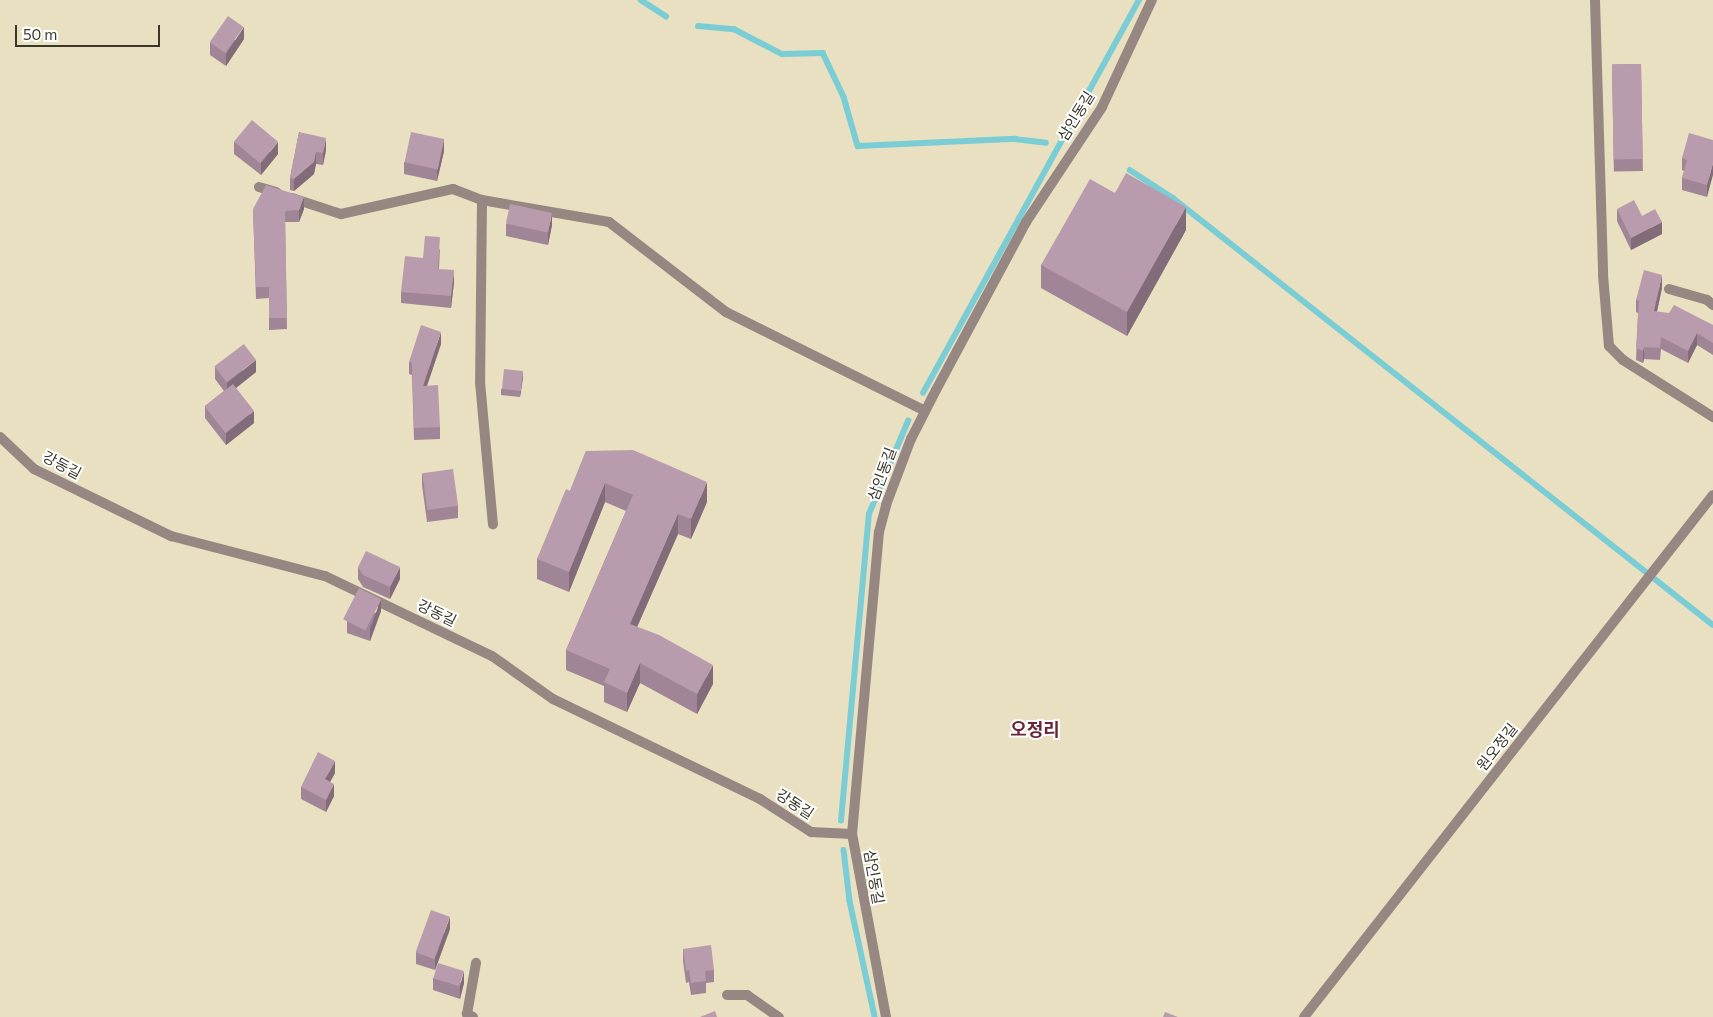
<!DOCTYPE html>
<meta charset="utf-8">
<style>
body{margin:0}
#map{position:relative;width:1713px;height:1017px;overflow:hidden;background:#e8e0c0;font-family:Commissioner,"Noto Sans KR",sans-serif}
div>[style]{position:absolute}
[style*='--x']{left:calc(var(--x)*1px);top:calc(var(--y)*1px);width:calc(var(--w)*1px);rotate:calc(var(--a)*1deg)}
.stream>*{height:5.5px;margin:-2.75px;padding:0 2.75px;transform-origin:2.75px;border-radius:2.75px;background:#7acdd4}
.service>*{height:10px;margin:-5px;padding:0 5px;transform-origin:5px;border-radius:5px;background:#968782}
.minor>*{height:10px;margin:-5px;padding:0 5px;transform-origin:5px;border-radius:5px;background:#968782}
.wall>*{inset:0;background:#9f8596;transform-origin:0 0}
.shaded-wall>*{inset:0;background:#826c7a}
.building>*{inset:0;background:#b99bae;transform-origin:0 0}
span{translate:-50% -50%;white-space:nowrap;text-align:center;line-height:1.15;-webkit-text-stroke:4px #fff;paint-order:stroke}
.street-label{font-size:15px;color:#3a372a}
.quarter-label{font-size:18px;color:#6a2538;font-weight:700}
.scale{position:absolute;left:15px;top:25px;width:145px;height:22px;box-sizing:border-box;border:2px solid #3a372a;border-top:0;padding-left:6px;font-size:15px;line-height:18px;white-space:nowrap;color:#3a372a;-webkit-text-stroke:4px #fff;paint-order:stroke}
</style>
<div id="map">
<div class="stream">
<i style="--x:641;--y:0;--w:30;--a:33"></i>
<i style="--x:698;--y:26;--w:36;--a:5"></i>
<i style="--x:734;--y:29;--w:54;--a:27.5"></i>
<i style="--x:782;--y:54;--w:41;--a:-1.4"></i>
<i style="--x:823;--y:53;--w:49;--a:64.5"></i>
<i style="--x:844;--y:97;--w:51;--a:74.1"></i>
<i style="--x:858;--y:146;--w:157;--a:-2.6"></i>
<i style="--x:1015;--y:139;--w:31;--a:7"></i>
<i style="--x:1130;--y:170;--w:51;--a:33.1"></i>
<i style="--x:1173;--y:198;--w:688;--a:38.33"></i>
<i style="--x:923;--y:393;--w:448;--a:-61.2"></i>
<i style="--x:841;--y:821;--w:308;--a:-84.8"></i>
<i style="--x:869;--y:514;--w:101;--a:-67.2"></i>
<i style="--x:844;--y:850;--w:51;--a:83.3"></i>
<i style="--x:850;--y:901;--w:119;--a:77.8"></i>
</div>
<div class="service">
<i style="--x:1669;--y:289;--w:40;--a:16"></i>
<i style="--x:1707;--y:300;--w:8;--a:40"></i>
<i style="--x:727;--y:995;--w:20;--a:0"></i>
<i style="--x:747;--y:995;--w:39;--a:35"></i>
<i style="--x:473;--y:1017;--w:7;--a:-153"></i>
<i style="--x:467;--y:1014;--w:52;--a:-80"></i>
</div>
<div class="minor">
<i style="--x:1595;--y:0;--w:275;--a:88.3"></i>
<i style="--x:1603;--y:275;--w:71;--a:85.2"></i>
<i style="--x:1609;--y:346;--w:20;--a:45"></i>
<i style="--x:1623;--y:360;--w:107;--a:32.3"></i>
<i style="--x:259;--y:187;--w:18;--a:16"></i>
<i style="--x:292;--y:198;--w:52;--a:18.1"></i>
<i style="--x:341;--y:214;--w:115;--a:-12.6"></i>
<i style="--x:453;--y:189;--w:31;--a:21"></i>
<i style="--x:482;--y:200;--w:129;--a:9.8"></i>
<i style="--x:609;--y:222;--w:148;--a:37.6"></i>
<i style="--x:726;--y:312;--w:222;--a:26.4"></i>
<i style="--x:482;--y:200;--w:182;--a:90.6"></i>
<i style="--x:480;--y:382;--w:143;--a:84.8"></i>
<i style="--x:0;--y:437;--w:47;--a:43.3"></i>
<i style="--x:34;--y:469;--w:153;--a:26.1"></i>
<i style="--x:171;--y:536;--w:159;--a:14.6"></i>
<i style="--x:325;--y:576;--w:185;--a:25.6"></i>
<i style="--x:492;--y:656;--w:75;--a:35.2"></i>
<i style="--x:553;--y:699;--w:230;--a:25.8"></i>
<i style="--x:760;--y:799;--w:61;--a:32.9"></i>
<i style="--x:811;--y:832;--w:41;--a:2.8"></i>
<i style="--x:886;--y:1017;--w:186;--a:-100.5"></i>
<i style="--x:852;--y:834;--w:303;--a:-84.9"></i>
<i style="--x:879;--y:532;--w:28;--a:-75"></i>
<i style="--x:886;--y:505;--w:71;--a:-69.3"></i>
<i style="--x:911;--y:439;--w:55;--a:-63"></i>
<i style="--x:936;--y:390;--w:191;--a:-61.8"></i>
<i style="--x:1026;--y:222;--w:138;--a:-56.5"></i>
<i style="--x:1102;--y:107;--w:118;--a:-65"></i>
<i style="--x:1304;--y:1017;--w:663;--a:-51.92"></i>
</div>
<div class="wall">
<i style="clip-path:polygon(244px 39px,226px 66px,210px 55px,210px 43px)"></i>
<i style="left:1641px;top:64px;width:107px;height:29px;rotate:89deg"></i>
<i style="clip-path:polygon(299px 132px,326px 150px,323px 165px,316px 164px,314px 174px,294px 191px,290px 190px,290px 178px)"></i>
<i style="clip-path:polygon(1713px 140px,1707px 197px,1682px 190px,1682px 178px,1684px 171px,1682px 170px,1682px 158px)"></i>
<i style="clip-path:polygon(234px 142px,278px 154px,261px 175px,234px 154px)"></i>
<i style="clip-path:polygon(444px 151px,437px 181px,404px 174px,404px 162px)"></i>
<i style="clip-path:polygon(1115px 193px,1186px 230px,1127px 336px,1041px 288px,1041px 265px)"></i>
<i style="clip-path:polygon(253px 209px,304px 209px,299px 222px,285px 222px,287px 329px,269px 330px,269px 298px,256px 299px)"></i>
<i style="clip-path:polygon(1617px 209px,1662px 234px,1631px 250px,1617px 221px)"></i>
<i style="clip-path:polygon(506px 224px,552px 225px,548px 245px,506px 236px)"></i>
<i style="clip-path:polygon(440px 249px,439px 269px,454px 282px,451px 308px,401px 303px,401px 292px,423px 258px)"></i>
<i style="clip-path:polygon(1662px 288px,1657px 312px,1713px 325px,1713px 355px,1697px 345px,1688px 363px,1661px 349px,1660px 360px,1644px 359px,1643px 363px,1636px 360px,1638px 313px,1636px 312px,1636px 300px)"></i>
<i style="clip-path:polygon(441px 344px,427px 385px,440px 427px,440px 439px,414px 440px,412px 375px,409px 374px,409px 362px)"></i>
<i style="clip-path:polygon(215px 367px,256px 372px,236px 388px,254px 423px,226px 445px,205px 418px,205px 406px,224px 391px,215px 379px)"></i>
<i style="clip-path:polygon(523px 377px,520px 397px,501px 395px,501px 389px)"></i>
<i style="clip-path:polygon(586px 451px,707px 502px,691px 539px,678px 534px,637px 627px,713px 684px,697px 714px,640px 683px,627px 712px,604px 702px,604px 686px,566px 670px,566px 650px,626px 511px,605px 502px,569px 592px,537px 579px,537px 559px,570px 491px)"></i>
<i style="clip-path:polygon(422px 473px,458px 506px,458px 518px,427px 522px,422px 485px)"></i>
<i style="clip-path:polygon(358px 567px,400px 579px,390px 599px,363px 587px,358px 579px)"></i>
<i style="clip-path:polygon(381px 611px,370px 641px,347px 633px,347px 621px)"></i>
<i style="clip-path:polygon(335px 773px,330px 782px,334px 796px,326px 812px,301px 799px,301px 787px)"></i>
<i style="clip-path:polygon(450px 929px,435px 970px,416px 964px,416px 952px)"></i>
<i style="clip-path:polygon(683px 949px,714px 970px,714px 982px,706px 983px,706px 993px,691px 995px,689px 982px,686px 983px,683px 961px)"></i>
<i style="clip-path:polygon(433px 978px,464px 983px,460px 999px,433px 990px)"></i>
</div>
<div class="shaded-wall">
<i style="clip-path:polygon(244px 27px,244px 39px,226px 66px,226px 54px)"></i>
<i style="clip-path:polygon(326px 138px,326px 150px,323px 165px,323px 153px)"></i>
<i style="clip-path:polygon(444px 139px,444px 151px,437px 181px,437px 169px)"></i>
<i style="clip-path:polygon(278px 142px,278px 154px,261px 175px,261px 163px)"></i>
<i style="clip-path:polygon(316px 152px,316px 164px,314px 174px,294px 191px,294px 179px)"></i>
<i style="clip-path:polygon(1713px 163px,1713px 175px,1707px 197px,1707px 185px)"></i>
<i style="clip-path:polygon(304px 197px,304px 209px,299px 222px,299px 210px)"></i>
<i style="clip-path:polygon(1186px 207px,1186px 230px,1127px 336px,1127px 312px)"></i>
<i style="clip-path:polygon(552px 213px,552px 225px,548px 245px,548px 233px)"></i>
<i style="clip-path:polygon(1662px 222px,1662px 234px,1631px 250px,1631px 238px)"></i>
<i style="clip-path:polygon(454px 270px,454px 282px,451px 308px,451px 296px)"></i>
<i style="clip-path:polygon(1662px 275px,1662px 288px,1654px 324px,1654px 311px)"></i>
<i style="clip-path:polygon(441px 332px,441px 344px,423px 398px,423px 386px)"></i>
<i style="clip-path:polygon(1697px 333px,1697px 345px,1688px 363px,1688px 351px)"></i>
<i style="clip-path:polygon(1644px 347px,1644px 359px,1643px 363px,1643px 351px)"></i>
<i style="clip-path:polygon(256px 360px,256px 372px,227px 395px,227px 383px)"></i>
<i style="clip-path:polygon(523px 371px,523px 377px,520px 397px,520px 391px)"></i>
<i style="clip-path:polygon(254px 411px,254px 423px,226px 445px,226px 433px)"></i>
<i style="clip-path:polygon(707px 482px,707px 502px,691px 539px,691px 519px)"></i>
<i style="clip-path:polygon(605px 483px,605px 502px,569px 592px,569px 572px)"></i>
<i style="clip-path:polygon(678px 514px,678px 534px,630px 643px,630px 624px)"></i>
<i style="clip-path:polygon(400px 567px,400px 579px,390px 599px,390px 587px)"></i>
<i style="clip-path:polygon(381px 599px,381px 611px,370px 641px,370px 629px)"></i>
<i style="clip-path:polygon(640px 663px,640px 683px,627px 712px,627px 693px)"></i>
<i style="clip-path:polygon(713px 665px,713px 684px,697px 714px,697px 694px)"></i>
<i style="clip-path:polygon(335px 761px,335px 773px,325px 791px,325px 779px)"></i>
<i style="clip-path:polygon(334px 784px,334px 796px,326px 812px,326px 800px)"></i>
<i style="clip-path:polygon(450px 917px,450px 929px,435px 970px,435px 958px)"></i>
<i style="clip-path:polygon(464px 971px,464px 983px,460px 999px,460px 986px)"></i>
</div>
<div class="building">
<i style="left:228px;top:16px;width:19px;height:32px;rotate:35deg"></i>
<i style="left:1641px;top:64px;width:95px;height:29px;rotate:89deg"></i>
<i style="left:252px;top:120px;width:34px;height:28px;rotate:40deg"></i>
<i style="clip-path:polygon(299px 132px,326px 138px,323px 153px,316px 152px,314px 162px,294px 179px,290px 178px)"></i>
<i style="left:411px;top:132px;width:34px;height:31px;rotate:12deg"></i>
<i style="clip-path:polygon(1689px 133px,1713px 140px,1713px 163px,1707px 185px,1682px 178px,1687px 160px,1682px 158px)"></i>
<i style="clip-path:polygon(1126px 173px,1186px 207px,1127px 312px,1041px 265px,1090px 179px,1115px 193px)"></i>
<i style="clip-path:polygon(266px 185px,304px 197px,299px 210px,285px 211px,287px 318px,269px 318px,269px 287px,256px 287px,253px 209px)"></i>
<i style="clip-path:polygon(1634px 200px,1642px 216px,1655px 209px,1662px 222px,1631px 238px,1617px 209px)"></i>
<i style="left:510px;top:204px;width:43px;height:20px;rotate:12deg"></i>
<i style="clip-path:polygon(425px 236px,440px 237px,438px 269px,454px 270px,451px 296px,401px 292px,405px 256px,423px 258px)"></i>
<i style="clip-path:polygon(1644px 270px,1662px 275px,1654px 311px,1669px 313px,1674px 305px,1713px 325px,1713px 343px,1697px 333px,1688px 351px,1661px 337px,1660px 348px,1644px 347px,1643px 351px,1636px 348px,1639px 301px,1636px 300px)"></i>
<i style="clip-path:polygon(421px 325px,441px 332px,423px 386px,438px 385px,440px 427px,414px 428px,412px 363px,409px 362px)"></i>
<i style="left:244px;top:344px;width:20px;height:37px;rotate:53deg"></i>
<i style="left:504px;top:369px;width:19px;height:20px;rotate:6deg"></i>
<i style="left:233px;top:384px;width:34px;height:36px;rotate:52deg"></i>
<i style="clip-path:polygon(633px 450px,707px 482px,691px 519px,678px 514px,630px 624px,659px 635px,713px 665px,697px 694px,640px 663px,627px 693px,604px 682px,610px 669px,566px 650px,633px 495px,605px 483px,569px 572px,537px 559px,566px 489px,570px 491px,586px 451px)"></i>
<i style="left:453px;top:469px;width:37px;height:31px;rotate:82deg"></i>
<i style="clip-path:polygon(366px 551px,400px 567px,390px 587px,363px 575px,358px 567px)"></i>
<i style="left:359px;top:588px;width:25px;height:35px;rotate:27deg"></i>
<i style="clip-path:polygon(318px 752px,335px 761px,325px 779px,334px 784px,326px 800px,301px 787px)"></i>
<i style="left:431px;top:910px;width:20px;height:45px;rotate:20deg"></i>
<i style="clip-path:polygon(711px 945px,714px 970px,705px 971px,706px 981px,691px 983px,689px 970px,686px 971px,683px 949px)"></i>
<i style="left:438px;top:963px;width:27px;height:16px;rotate:17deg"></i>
<i style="clip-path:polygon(715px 1011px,717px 1017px,700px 1017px)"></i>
<i style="clip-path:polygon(1165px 1012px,1178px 1017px,1163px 1017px)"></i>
</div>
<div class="street-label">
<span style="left:1076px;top:116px;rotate:-58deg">삼인동길</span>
<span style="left:62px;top:465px;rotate:28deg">강동길</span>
<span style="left:882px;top:474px;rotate:-70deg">삼인동길</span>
<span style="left:437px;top:613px;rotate:26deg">강동길</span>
<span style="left:1497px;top:747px;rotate:-52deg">원오정길</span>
<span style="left:795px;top:804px;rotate:33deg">강동길</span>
<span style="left:874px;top:877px;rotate:80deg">삼인동길</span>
</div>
<div class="quarter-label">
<span style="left:1035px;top:729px">오정리</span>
</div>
<div class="scale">50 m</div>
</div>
